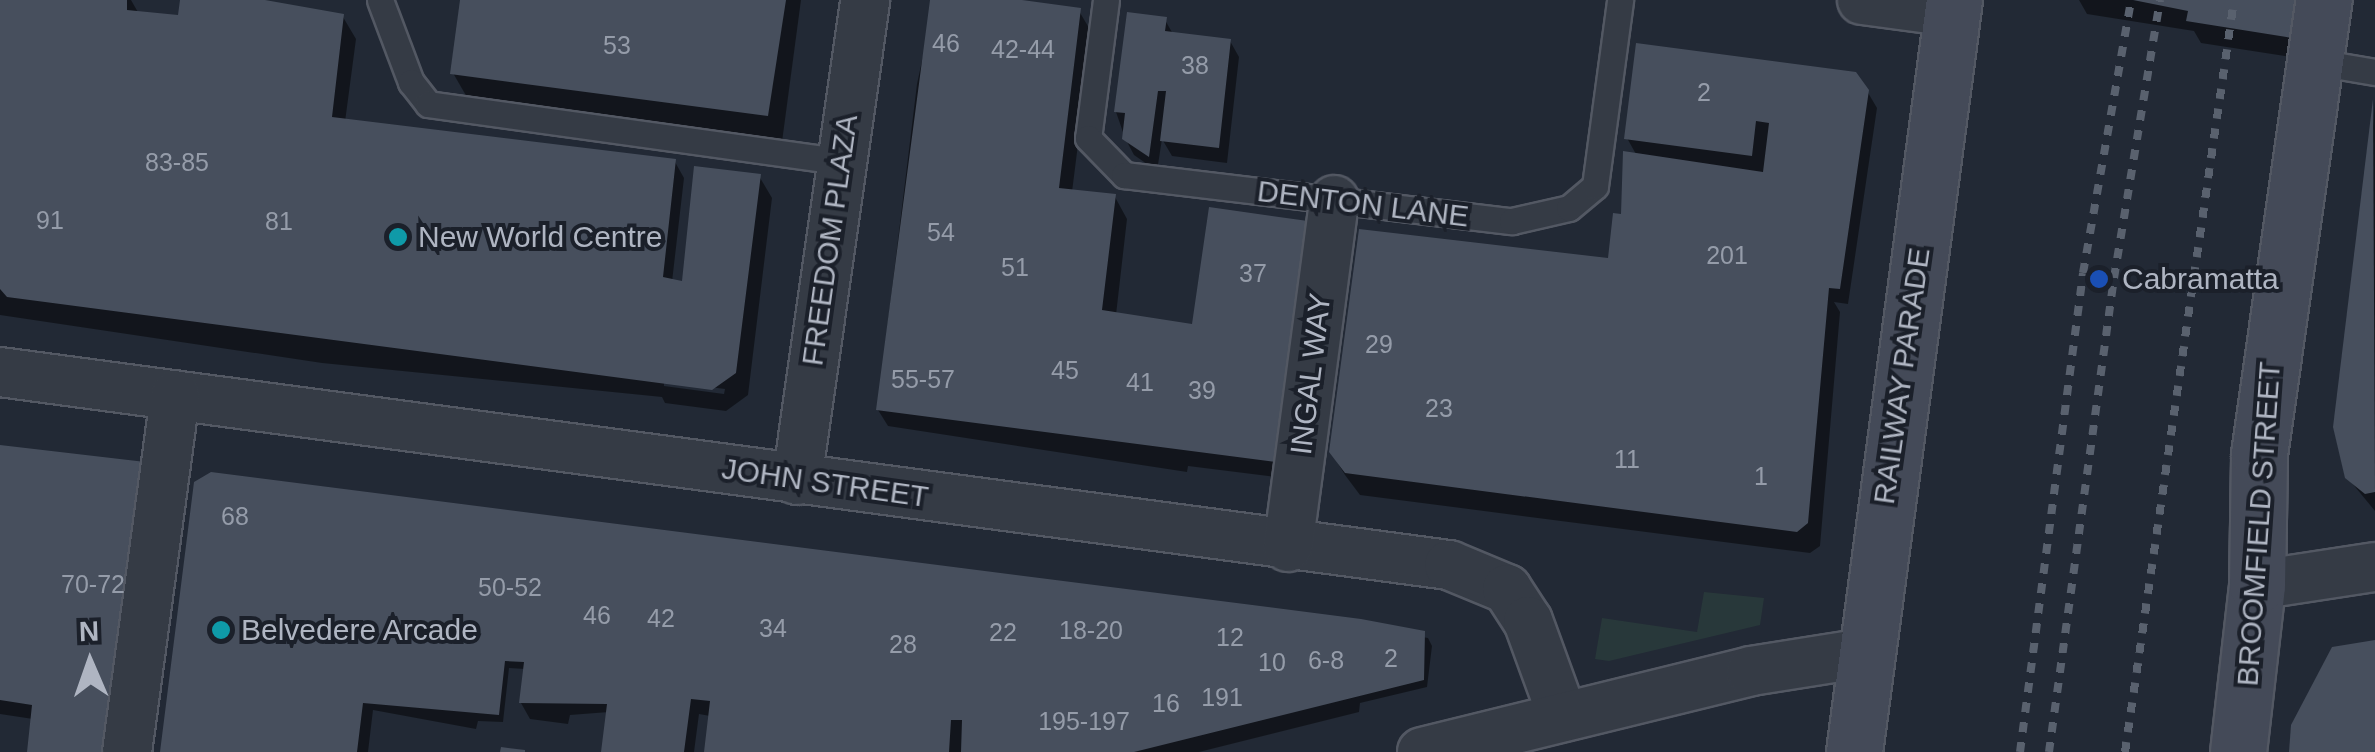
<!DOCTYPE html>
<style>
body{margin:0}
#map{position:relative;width:2375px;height:752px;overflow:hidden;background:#222935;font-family:Arial,sans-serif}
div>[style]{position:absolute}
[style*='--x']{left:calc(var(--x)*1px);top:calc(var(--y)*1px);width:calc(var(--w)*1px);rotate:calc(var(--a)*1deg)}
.green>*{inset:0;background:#28383a}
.shadow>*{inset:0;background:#0007}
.building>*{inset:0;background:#474f5d}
.roads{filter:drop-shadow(2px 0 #535863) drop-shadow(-2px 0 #535863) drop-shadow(0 2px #535863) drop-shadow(0 -2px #535863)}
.lane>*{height:25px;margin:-12.5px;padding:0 12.5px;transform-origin:12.5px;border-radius:12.5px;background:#353b45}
.street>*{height:48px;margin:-24px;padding:0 24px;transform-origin:24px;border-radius:24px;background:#353b45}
.secondary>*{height:55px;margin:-27.5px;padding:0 27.5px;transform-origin:27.5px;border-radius:27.5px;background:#444a58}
.rail>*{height:8px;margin-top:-4px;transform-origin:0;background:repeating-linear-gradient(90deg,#59616e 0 10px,transparent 0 20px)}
.dots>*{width:28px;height:28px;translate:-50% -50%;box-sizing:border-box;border:5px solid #1b202a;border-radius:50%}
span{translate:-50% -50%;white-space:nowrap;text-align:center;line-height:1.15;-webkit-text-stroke:8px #1b202a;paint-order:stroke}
.number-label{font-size:25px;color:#959ca9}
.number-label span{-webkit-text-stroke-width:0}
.street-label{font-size:30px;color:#afb5c2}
.poi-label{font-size:30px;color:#afb5c2}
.left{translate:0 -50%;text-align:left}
.north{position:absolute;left:40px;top:612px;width:100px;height:100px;-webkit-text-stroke:8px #1b202a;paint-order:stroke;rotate:358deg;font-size:28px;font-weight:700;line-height:40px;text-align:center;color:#afb5c2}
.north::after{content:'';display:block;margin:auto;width:35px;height:45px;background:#afb5c2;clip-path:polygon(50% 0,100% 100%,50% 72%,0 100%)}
</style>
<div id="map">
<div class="green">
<i style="clip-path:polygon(1704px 592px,1764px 598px,1760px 625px,1609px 661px,1595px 659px,1602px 618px,1697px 632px)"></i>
</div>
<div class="shadow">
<i style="clip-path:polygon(evenodd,0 0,131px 0,139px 14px,180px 18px,182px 0,248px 0,343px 17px,356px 39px,345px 122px,675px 162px,684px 178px,672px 282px,684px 284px,759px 176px,772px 198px,748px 395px,726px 411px,665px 403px,662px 397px,322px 363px,0 315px,0 0,664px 381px,725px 389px,724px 394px,664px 386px,664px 381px)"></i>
<i style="clip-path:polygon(463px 0,801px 0,782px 142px,468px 99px,453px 73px)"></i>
<i style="clip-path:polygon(935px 0,1004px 0,1079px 11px,1092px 33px,1072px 192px,1115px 197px,1127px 219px,1116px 315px,1191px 327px,1292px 479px,1188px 466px,1187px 472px,888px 426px,878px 410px,887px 330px,917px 84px)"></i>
<i style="clip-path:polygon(2079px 0,2313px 0,2304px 59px,2201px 43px,2194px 31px,2087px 14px)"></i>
<i style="clip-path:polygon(1165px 20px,1173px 34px,1230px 41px,1239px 57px,1227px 163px,1172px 156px,1162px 139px,1157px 171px,1134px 155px,1125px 138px,1116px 112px)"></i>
<i style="clip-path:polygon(1867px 91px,1877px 108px,1848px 304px,1834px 302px,1840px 312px,1820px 546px,1810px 553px,1360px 495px,1345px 475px,1331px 452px,1614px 263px,1637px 156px,1627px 138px)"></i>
<i style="clip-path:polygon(2375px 100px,2375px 511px,2347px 477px)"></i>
<i style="clip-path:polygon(0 448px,153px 466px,29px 752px,33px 719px,0 714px)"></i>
<i style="clip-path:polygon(191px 551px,1359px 626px,1428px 638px,1432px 646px,1427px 687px,1360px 703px,1359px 712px,1199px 752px,706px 752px,710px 716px,699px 714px,694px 752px,604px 752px,609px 712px,570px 715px,568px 724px,530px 719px,521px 703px,525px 669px,509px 668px,503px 722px,478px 721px,476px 729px,373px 710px,368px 752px,162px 752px)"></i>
</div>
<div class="building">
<i style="clip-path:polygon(0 0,127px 0,127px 10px,178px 15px,180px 0,265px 0,344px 14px,332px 117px,676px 159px,663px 277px,682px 281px,694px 166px,761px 174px,736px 373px,712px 390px,7px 297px,0 289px)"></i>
<i style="clip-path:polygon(460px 0,786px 0,768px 116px,450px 74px)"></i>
<i style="clip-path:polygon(930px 0,1022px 0,1081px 8px,1059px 188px,1116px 194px,1102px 310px,1192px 324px,1209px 207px,1315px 222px,1284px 463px,876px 410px)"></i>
<i style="clip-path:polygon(2133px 0,2298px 0,2292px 38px,2186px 21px,2188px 11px)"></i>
<i style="clip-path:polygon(1127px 12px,1167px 17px,1165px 31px,1231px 39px,1219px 148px,1160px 141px,1166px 91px,1158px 91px,1149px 157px,1122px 139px,1125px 113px,1114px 112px)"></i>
<i style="clip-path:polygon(1636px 43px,1856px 72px,1869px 90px,1840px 289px,1829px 288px,1808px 523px,1797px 532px,1345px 473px,1329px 452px,1359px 229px,1608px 258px,1613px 213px,1621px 214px,1623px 151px,1763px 172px,1769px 123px,1756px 121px,1752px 156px,1624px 139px)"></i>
<i style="clip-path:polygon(2373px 99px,2375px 492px,2365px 494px,2345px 478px,2333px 427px)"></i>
<i style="clip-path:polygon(0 445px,154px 463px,116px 752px,27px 752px,32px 705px,0 700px)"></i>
<i style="clip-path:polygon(211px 472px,1361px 619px,1425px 631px,1424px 680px,1134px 752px,961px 752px,962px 720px,951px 720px,949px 752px,704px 752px,710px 701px,691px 699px,684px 752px,601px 752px,607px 704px,519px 703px,524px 662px,505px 661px,499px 715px,363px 703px,357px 752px,160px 752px,194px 482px)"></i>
<i style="clip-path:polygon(2375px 640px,2375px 752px,2289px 752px,2291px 725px,2332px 647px)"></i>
<i style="clip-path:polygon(501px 747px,525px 750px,525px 752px,500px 752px)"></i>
</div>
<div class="roads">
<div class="lane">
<i style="--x:380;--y:0;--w:88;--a:69.3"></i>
<i style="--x:411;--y:82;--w:28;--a:52"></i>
<i style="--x:428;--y:104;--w:417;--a:7.9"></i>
<i style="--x:1106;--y:0;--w:139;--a:97.4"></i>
<i style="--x:1088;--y:138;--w:52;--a:45.8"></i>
<i style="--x:1124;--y:175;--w:391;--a:6.8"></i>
<i style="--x:1512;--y:221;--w:58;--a:-12.8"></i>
<i style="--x:1569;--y:208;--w:34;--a:-40"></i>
<i style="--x:1595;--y:186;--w:188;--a:-82.3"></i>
<i style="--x:2316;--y:62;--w:60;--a:9.6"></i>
</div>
<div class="street">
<i style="--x:1862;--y:0;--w:91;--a:7.6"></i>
<i style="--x:0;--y:372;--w:1462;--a:7.59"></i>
<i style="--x:1449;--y:565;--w:63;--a:22.5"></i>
<i style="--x:1507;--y:589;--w:38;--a:57"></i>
<i style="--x:1528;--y:621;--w:102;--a:70"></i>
<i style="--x:797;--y:480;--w:485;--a:-81.9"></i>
<i style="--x:1288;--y:547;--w:350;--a:-82.4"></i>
<i style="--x:2257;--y:585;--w:119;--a:-8.7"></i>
<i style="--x:127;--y:752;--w:360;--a:-82.3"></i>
<i style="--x:1422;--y:752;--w:339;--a:-13.8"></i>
<i style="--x:1751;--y:671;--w:115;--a:-9"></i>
</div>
<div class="secondary">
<i style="--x:1854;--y:752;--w:759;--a:-82.43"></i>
<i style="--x:2238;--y:752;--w:168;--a:-83.5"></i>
<i style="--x:2257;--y:585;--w:131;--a:-89.1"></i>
<i style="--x:2259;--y:454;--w:459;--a:-81.9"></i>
</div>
</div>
<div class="rail">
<i style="--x:2020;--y:752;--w:483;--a:-82.5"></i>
<i style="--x:2083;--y:273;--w:277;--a:-80"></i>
<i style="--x:2049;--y:752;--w:478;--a:-82.2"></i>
<i style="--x:2114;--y:278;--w:282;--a:-80.6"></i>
<i style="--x:2125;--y:752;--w:760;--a:-81.75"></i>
</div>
<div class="dots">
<i style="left:398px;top:237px;background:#0f9aa8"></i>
<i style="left:2099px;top:279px;background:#1a4fb4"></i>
<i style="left:221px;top:630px;background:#0f9aa8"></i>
</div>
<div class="number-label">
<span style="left:946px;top:43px">46</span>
<span style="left:617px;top:45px">53</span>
<span style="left:1023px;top:49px">42-44</span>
<span style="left:1195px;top:65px">38</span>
<span style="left:1704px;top:92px">2</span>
<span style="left:177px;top:162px">83-85</span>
<span style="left:50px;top:220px">91</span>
<span style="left:279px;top:221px">81</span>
<span style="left:941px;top:232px">54</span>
<span style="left:1727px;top:255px">201</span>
<span style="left:1015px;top:267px">51</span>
<span style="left:1253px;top:273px">37</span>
<span style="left:1379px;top:344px">29</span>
<span style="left:1065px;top:370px">45</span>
<span style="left:923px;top:379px">55-57</span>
<span style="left:1140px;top:382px">41</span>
<span style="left:1202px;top:390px">39</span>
<span style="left:1439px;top:408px">23</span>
<span style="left:1627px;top:459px">11</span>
<span style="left:1761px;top:476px">1</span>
<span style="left:235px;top:516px">68</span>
<span style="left:93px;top:584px">70-72</span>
<span style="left:510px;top:587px">50-52</span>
<span style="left:597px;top:615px">46</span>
<span style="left:661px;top:618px">42</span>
<span style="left:773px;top:628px">34</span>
<span style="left:1091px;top:630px">18-20</span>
<span style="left:1003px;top:632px">22</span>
<span style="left:1230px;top:637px">12</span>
<span style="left:903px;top:644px">28</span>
<span style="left:1391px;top:658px">2</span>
<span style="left:1326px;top:660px">6-8</span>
<span style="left:1272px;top:662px">10</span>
<span style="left:1222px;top:697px">191</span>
<span style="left:1166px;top:703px">16</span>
<span style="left:1084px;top:721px">195-197</span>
</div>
<div class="street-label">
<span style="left:1363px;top:204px;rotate:7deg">DENTON LANE</span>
<span style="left:830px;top:240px;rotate:-82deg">FREEDOM PLAZA</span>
<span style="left:1311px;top:374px;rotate:-83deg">INGAL WAY</span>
<span style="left:1902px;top:376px;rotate:-82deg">RAILWAY PARADE</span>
<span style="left:825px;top:483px;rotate:8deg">JOHN STREET</span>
<span style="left:2259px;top:524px;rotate:-86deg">BROOMFIELD STREET</span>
</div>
<div class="poi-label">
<span class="left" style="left:418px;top:237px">New World Centre</span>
<span class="left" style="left:2122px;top:279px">Cabramatta</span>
<span class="left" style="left:241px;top:630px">Belvedere Arcade</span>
</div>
<div class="north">N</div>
</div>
